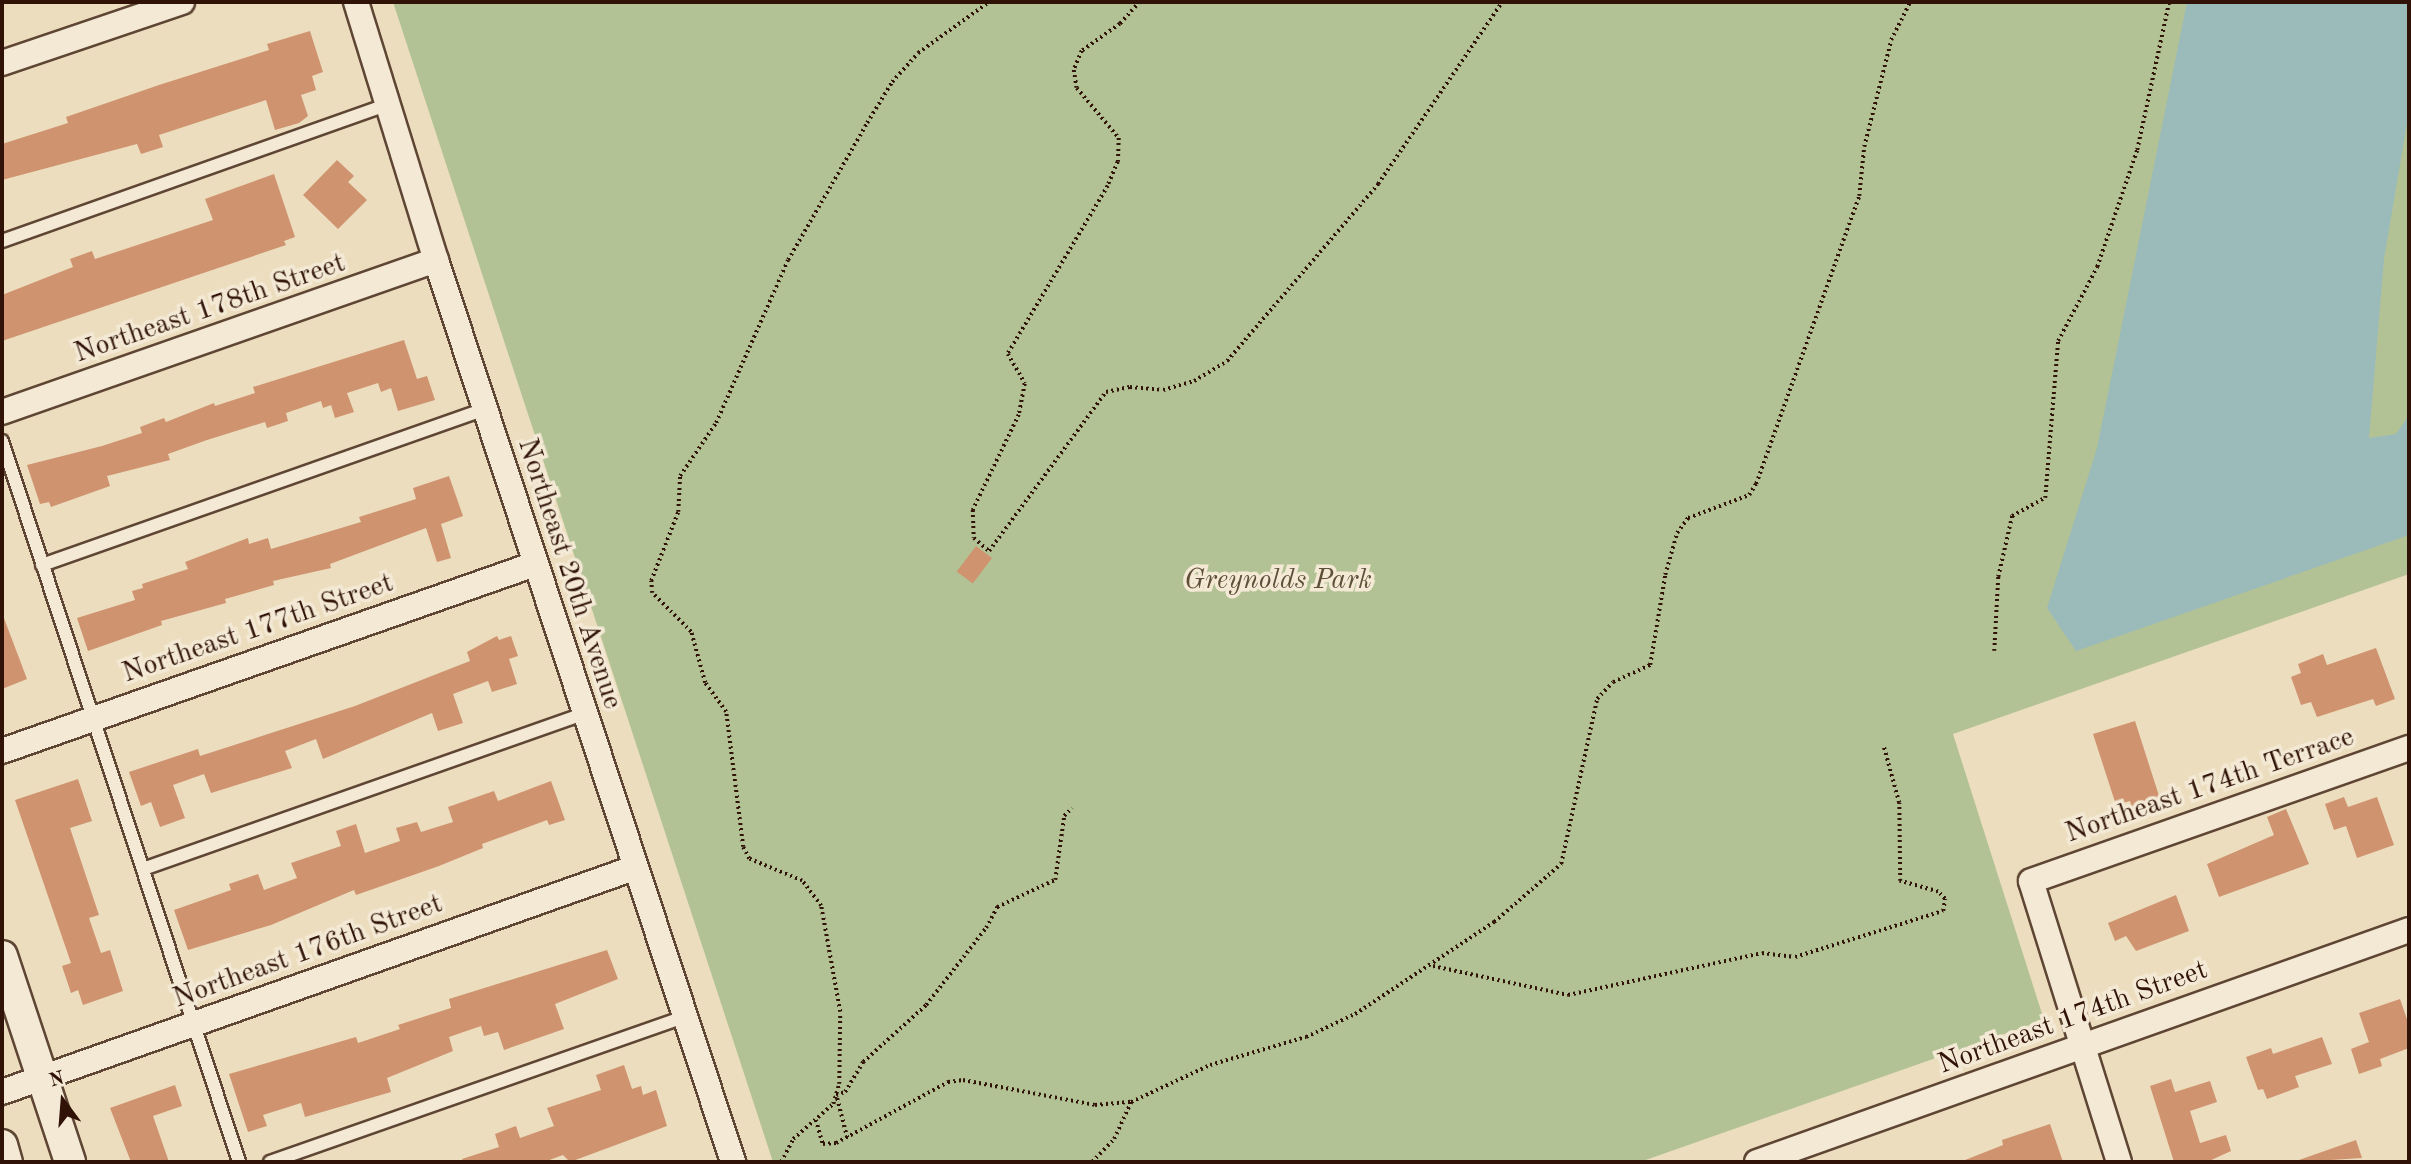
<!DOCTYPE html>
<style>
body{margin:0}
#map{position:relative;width:2411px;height:1164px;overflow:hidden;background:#ecddbe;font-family:"Old Standard TT",serif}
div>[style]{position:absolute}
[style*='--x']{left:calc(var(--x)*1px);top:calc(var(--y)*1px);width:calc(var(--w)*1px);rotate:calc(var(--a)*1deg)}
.green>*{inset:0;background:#b2c295}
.water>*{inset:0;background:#9bbaba}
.building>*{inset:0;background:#cf936f;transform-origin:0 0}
.path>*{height:3.5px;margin-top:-1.75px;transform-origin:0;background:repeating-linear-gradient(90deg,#301306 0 2px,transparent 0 5.5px)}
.roads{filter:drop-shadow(2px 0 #5f4634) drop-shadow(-2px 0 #5f4634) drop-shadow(0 2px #5f4634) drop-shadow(0 -2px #5f4634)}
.service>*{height:12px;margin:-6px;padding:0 6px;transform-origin:6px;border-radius:6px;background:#f3e9d5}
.minor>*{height:24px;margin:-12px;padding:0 12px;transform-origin:12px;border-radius:12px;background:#f3e9d5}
.tertiary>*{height:30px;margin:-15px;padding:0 15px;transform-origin:15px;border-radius:15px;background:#f3e9d5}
span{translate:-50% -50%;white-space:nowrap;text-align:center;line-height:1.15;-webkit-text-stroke:7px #f3e9d5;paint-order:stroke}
.street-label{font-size:28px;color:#301306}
.park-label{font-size:28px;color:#5e5038;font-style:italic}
.frame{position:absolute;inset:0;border:4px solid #301306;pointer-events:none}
.north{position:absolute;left:28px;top:1066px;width:70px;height:70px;-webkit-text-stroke:5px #f3e9d5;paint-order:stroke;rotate:344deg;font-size:19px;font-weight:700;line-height:28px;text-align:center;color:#301306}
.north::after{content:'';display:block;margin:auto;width:24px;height:32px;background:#301306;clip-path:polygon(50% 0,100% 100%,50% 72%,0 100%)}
</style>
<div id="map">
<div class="green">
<i style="clip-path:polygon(393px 2px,2409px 2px,2409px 574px,1953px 734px,2044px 1020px,1640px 1162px,773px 1162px)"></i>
</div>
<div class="water">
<i style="clip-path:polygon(2187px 2px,2409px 2px,2409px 111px,2384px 259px,2369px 438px,2396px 434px,2409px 415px,2409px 535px,2076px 651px,2047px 608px,2097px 448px)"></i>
</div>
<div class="building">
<i style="clip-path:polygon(310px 31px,323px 72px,312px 76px,316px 90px,301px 95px,308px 116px,299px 123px,275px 130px,266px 100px,159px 135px,163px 147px,141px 154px,137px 144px,2px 180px,2px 144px,68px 123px,66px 117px,159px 85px,269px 50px,267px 44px)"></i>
<i style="clip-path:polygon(337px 160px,354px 176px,348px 182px,367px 200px,338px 229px,303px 195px)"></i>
<i style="clip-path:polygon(274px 174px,295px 237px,284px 241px,286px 245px,2px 341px,2px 295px,73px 267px,70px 259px,92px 251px,95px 259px,213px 220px,205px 199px)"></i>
<i style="clip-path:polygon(404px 340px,417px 379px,427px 376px,435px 400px,398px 411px,391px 388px,381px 392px,378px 383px,347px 393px,354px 412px,335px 418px,331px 405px,323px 408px,321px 401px,286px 413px,288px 421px,267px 428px,265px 422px,207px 440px,168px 454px,170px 460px,107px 476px,110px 486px,51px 507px,49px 502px,40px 504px,27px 465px,102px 446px,142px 433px,140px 427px,164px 418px,166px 422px,214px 403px,215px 406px,255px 393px,253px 387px)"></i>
<i style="clip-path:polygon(449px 476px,463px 516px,441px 524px,451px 558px,437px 562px,426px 528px,330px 564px,331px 568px,273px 581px,274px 585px,225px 599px,226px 603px,161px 621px,162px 625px,88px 651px,77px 618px,135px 600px,132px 591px,143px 588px,142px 584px,188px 569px,185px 562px,248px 538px,249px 544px,268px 538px,271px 549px,361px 522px,359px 517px,416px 499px,413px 488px)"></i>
<i style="left:976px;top:546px;width:20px;height:32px;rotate:37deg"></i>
<i style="clip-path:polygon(2px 613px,27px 679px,2px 689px)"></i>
<i style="clip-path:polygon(497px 636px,499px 640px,511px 636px,518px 656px,509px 659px,517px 684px,492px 692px,488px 681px,453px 694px,463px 723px,438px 731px,432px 713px,323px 759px,316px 739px,285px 751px,292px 768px,211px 793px,204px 774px,173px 785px,185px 818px,160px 827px,151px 802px,141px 806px,129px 772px,198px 749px,200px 756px,355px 706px,470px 661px,467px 652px)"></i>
<i style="clip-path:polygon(2376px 648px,2395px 699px,2376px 706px,2373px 699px,2317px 717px,2311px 702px,2301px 705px,2291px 677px,2301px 673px,2298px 664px,2323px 654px,2327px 665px)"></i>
<i style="clip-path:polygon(2135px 721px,2161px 802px,2133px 811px,2130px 801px,2116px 805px,2093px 734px)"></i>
<i style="clip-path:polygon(78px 779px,92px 821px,70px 828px,99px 915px,89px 918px,101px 953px,110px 950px,123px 991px,83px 1005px,78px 990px,71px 993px,62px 966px,71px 963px,15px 800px)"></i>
<i style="clip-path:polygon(551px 781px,565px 820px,549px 825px,547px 820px,482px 844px,483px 848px,439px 866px,356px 895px,354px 890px,271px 925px,188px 950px,174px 910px,231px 890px,229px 884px,258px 874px,264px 890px,297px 878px,291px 863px,341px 846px,336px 831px,356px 824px,365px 853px,400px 841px,396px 828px,417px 822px,421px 832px,453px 822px,448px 807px,494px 791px,498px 801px)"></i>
<i style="clip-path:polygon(2344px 797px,2348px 807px,2377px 797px,2394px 845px,2357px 858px,2346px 826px,2334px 830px,2325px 804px)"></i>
<i style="clip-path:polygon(2286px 809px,2309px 864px,2219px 897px,2207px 864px,2274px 835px,2267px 817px)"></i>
<i style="clip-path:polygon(2176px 895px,2189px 931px,2136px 951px,2126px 936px,2115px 941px,2108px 923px)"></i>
<i style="clip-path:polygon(607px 950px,618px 979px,555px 1004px,564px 1029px,504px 1050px,498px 1032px,484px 1036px,481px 1026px,449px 1037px,453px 1051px,387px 1078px,391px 1092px,305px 1117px,301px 1103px,263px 1115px,267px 1126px,248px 1132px,229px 1074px,356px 1037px,358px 1043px,400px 1029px,398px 1025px,451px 1008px,449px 999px)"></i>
<i style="clip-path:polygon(2400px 999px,2409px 1025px,2409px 1048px,2380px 1059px,2382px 1066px,2359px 1074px,2351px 1049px,2369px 1042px,2359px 1013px)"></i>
<i style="clip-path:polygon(2322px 1037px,2332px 1064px,2295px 1076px,2299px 1087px,2267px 1099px,2263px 1089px,2258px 1090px,2246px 1057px,2271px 1048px,2273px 1054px)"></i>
<i style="clip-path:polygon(624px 1065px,632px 1089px,641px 1086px,643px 1095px,656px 1090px,667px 1126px,570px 1162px,563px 1155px,544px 1162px,463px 1162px,462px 1159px,499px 1147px,495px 1134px,516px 1126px,520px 1138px,554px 1126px,547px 1108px,601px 1090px,596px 1075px)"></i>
<i style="clip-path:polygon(2171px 1079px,2175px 1092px,2210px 1081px,2217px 1102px,2190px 1111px,2200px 1143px,2226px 1135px,2231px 1151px,2207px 1162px,2174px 1162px,2150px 1086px)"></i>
<i style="clip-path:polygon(175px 1085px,182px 1106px,153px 1116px,169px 1162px,131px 1162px,110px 1108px)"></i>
<i style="clip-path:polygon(2050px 1124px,2063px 1162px,1960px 1162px,2003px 1145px,2002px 1140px)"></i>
<i style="clip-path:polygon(2356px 1140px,2362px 1158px,2299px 1162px,2299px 1160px)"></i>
</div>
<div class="path">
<i style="--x:1140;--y:2;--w:30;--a:132"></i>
<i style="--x:1120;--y:24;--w:47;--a:144.6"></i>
<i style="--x:1082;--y:51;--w:21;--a:113"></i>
<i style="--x:1074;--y:70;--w:18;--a:81"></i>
<i style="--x:1077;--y:88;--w:65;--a:50"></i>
<i style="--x:1119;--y:138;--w:24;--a:92"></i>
<i style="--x:1118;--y:162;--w:26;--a:113"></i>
<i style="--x:1108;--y:186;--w:196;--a:120.8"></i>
<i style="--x:1008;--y:354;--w:34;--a:60"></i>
<i style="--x:1025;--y:384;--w:32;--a:101"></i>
<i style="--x:1019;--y:415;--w:106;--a:115.8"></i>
<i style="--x:973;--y:510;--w:28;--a:88"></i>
<i style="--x:974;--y:538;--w:20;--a:41"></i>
<i style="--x:989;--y:551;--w:197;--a:-53.7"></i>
<i style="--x:1106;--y:392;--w:25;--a:-12"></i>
<i style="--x:1130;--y:387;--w:33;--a:5"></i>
<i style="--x:1163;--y:390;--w:32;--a:-16"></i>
<i style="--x:1194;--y:381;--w:39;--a:-31"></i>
<i style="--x:1227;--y:361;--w:233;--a:-49.5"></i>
<i style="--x:1378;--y:184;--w:220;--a:-55.7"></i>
<i style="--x:1994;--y:651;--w:74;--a:-86.9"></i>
<i style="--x:1998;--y:577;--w:63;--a:-77.1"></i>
<i style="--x:2012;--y:516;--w:38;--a:-29"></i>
<i style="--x:2045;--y:498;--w:158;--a:-85.3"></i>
<i style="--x:2058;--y:341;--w:84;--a:-62.2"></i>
<i style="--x:2097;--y:267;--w:124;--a:-71.1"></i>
<i style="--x:2137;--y:150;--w:151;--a:-77.8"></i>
<i style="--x:1433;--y:966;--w:138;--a:12.1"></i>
<i style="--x:1568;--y:995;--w:198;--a:-12.2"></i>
<i style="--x:1762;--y:953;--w:33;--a:7"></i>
<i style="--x:1795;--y:957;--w:155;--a:-17.3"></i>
<i style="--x:1943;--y:911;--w:12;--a:-81"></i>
<i style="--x:1945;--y:899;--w:10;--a:-135"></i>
<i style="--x:1938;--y:892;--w:40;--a:-164"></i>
<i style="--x:1900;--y:881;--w:78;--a:-90.7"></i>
<i style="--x:1899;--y:803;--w:60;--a:-105.4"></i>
<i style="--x:816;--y:1120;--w:25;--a:74"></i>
<i style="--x:823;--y:1144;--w:13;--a:-4"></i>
<i style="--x:836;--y:1143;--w:128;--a:-28.6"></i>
<i style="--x:948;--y:1082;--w:15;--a:-8"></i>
<i style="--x:963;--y:1080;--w:134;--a:10.7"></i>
<i style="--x:1095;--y:1105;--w:36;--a:-5"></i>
<i style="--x:847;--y:1138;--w:44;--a:-104.3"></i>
<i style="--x:836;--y:1095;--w:9;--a:-18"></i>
<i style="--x:845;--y:1092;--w:35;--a:-59"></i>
<i style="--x:863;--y:1062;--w:85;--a:-42.1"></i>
<i style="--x:926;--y:1005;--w:98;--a:-52.1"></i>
<i style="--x:986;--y:928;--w:24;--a:-62"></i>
<i style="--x:997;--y:907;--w:64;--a:-25"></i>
<i style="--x:1055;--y:880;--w:65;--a:-82"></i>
<i style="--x:1064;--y:816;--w:11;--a:-45"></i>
<i style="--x:781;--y:1162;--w:26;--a:-62"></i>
<i style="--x:793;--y:1139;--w:53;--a:-41.2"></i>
<i style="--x:833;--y:1104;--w:21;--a:-73"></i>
<i style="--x:839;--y:1084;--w:72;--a:-89.2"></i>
<i style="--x:840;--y:1012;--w:108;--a:-100.2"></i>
<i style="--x:821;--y:906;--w:31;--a:-127"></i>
<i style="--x:802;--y:881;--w:57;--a:-157.5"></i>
<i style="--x:749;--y:859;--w:13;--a:-117"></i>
<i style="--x:743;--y:847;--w:136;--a:-97.2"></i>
<i style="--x:726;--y:712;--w:36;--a:-126"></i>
<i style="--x:705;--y:683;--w:53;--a:-105.4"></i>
<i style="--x:691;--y:632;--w:55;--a:-135"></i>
<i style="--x:652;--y:593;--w:12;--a:-95"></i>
<i style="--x:651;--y:581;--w:74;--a:-68.6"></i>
<i style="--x:678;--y:512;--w:36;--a:-87"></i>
<i style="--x:680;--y:476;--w:64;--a:-55.8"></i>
<i style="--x:716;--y:423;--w:178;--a:-66.2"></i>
<i style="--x:788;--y:260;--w:158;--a:-60"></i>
<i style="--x:867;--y:123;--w:48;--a:-58.6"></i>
<i style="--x:892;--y:82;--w:39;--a:-48"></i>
<i style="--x:918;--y:53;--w:87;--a:-35.7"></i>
<i style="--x:1092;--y:1162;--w:32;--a:-46"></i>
<i style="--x:1114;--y:1139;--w:41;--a:-65.3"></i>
<i style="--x:1131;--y:1102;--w:87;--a:-25.1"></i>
<i style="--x:1210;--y:1065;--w:100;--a:-16.3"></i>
<i style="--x:1306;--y:1037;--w:54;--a:-25.1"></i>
<i style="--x:1355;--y:1014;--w:167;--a:-33.5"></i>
<i style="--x:1494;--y:922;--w:89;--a:-40.9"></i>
<i style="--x:1561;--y:864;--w:169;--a:-77.7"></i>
<i style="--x:1597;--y:699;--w:23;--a:-47"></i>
<i style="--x:1613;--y:682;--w:41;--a:-24.7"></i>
<i style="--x:1650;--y:665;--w:91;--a:-80.5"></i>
<i style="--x:1665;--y:575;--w:44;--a:-74.1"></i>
<i style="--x:1677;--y:533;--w:19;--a:-54"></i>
<i style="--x:1688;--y:518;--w:65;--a:-20.7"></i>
<i style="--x:1749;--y:495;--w:13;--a:-58"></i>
<i style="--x:1756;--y:484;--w:306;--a:-70.3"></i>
<i style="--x:1859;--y:196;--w:49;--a:-84.2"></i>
<i style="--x:1864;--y:147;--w:110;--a:-75.8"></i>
<i style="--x:1891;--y:40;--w:42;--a:-63.4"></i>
</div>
<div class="roads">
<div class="service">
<i style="--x:2;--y:241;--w:410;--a:-19.5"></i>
<i style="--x:2;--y:441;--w:759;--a:71.8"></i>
<i style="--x:42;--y:565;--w:469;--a:-19.4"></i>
<i style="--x:143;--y:869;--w:467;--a:-19.4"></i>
<i style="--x:270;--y:1162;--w:439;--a:-19.3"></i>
</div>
<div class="minor">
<i style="--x:356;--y:2;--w:270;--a:72.8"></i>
<i style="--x:436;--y:260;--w:950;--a:71.77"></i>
<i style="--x:2;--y:63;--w:190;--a:-18.7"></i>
<i style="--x:2;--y:412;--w:460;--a:-19.3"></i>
<i style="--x:2;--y:751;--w:565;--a:-19.33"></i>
<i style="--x:2;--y:1092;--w:671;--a:-19.52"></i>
<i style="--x:1757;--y:1162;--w:692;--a:-19.59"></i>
<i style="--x:2119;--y:1162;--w:294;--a:-107.4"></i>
<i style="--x:2031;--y:881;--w:401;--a:-19.4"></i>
</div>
<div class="tertiary">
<i style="--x:2;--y:956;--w:217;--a:71.7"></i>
<i style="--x:2;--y:1145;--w:18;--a:74"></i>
</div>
</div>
<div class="street-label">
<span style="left:210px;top:309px;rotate:-19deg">Northeast 178th Street</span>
<span style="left:569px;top:574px;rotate:72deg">Northeast 20th Avenue</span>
<span style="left:258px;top:629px;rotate:-19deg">Northeast 177th Street</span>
<span style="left:2210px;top:786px;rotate:-19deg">Northeast 174th Terrace</span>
<span style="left:308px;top:952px;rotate:-20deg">Northeast 176th Street</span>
<span style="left:2073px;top:1018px;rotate:-20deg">Northeast 174th Street</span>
</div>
<div class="park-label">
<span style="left:1278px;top:581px">Greynolds Park</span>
</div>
<div class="frame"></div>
<div class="north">N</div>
</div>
